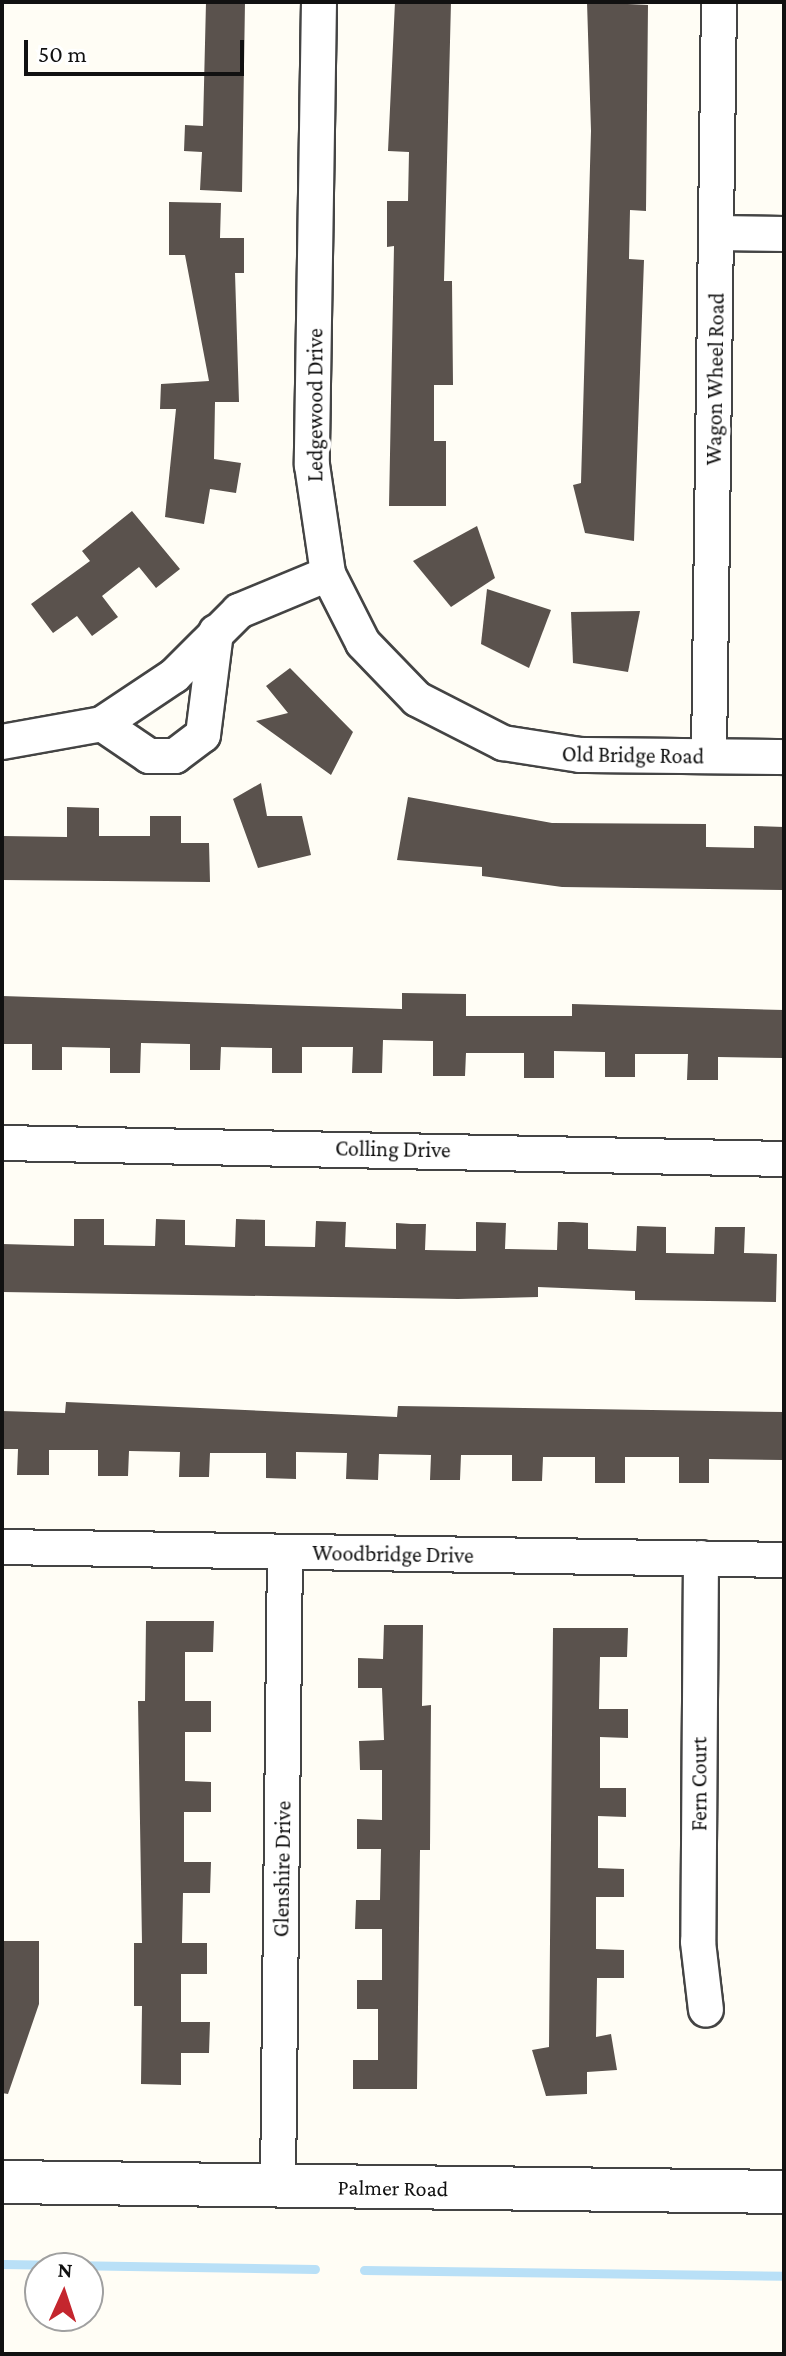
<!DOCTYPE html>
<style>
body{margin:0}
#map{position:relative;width:786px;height:2356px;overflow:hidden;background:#fffdf5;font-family:"Crimson Pro",serif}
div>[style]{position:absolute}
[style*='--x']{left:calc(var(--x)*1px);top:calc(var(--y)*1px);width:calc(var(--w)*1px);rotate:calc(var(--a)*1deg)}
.stream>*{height:9px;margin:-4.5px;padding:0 4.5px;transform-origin:4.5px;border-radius:4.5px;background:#b9e0f7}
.building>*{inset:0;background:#5a524d}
.roads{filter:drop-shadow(2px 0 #444) drop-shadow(-2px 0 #444) drop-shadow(0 2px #444) drop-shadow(0 -2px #444)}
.minor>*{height:34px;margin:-17px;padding:0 17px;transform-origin:17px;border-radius:17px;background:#fff}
.tertiary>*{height:42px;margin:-21px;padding:0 21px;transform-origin:21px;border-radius:21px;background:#fff}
span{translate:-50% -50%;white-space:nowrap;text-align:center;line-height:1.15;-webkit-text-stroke:8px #fff;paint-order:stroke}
.street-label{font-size:22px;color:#111}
.frame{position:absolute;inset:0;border:4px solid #111;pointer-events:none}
.north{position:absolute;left:24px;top:2252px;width:80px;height:80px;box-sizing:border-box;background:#fff;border:2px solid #a0a0a0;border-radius:50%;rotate:3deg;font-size:22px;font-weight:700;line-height:32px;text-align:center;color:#111}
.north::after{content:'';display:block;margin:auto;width:28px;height:36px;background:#c4262e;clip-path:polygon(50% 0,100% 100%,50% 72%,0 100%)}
.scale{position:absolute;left:24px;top:40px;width:220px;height:36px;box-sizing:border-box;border:4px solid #111;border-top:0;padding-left:10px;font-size:24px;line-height:28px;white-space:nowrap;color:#111;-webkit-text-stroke:6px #fff;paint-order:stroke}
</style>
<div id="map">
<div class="stream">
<i style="--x:2;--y:2264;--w:313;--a:0.9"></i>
<i style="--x:364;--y:2270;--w:420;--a:0.8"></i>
</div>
<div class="building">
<i style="clip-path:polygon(206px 2px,245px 2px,242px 192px,200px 190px,202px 152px,184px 151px,185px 125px,203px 126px)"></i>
<i style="clip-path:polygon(395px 2px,451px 2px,444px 281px,452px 281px,453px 385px,434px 385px,434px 441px,446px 441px,446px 506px,389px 506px,394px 246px,387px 247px,387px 201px,408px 201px,409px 152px,388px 151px)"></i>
<i style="clip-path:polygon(587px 2px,648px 5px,646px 211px,630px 210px,629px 259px,644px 260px,634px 541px,585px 533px,573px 485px,581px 483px,591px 131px)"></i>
<i style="clip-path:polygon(169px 202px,221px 203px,220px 238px,244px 238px,244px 273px,235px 273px,239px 402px,215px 402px,214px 459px,241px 463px,236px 493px,210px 489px,204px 524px,165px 517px,176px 409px,160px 409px,161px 384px,209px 381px,185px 255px,169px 255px)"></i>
<i style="clip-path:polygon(132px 511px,180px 569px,156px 588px,139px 567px,102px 596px,118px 617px,92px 636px,77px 616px,53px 633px,31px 604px,90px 561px,82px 551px)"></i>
<i style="clip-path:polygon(477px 526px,495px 578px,451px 607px,413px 561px)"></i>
<i style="clip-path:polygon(487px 589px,551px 610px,529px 668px,481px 644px)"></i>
<i style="clip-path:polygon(640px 611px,628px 672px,573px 663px,571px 612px)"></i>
<i style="clip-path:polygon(290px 668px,353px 732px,331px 775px,256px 721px,288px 713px,266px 686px)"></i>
<i style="clip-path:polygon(261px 783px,267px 816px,302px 816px,311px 855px,258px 868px,233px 799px)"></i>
<i style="clip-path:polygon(408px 797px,552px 823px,706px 824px,706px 847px,754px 848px,754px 826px,784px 827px,784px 890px,562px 887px,482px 876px,482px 867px,397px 860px)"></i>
<i style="clip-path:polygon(67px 807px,99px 808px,99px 836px,150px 836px,150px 816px,181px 816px,181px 843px,209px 843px,210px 882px,2px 880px,2px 836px,67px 837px)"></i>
<i style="clip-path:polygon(402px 993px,466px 994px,466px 1016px,572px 1016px,572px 1004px,784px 1010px,784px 1058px,718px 1057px,718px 1080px,687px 1080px,688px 1054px,635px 1054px,635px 1077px,605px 1077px,605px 1052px,554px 1051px,554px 1078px,524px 1078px,524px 1053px,466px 1053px,465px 1076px,433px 1076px,433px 1041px,383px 1040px,382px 1073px,352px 1073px,353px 1047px,302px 1047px,302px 1073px,272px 1073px,272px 1048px,221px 1047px,220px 1070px,190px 1070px,190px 1044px,141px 1043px,140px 1073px,110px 1073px,110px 1048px,62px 1047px,62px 1070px,32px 1070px,32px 1044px,2px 1044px,2px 996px,402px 1009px)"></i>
<i style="clip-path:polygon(74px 1219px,104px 1219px,104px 1245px,155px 1246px,156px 1219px,185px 1220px,185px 1245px,235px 1247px,236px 1219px,265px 1220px,265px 1246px,315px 1247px,316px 1221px,346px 1222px,345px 1247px,396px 1249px,396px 1223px,411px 1224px,426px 1224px,425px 1250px,476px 1251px,476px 1222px,506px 1223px,505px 1249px,557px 1250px,558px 1222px,573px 1222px,588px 1223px,588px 1249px,636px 1251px,637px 1226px,666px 1227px,666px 1253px,714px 1254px,715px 1227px,745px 1227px,744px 1253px,777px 1254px,776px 1302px,635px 1300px,635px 1291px,538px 1287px,538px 1297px,458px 1299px,2px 1292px,2px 1244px,74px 1246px)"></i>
<i style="clip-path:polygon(66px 1402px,397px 1417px,398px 1406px,784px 1412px,784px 1460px,709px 1459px,709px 1483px,679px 1483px,679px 1457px,625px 1457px,625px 1483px,595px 1483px,595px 1457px,543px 1457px,542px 1481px,512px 1481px,512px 1455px,461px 1455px,460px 1480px,430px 1480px,431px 1455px,379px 1454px,378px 1480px,346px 1479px,347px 1453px,296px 1452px,296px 1479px,266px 1478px,266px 1453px,210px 1453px,209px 1477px,179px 1477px,180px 1452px,129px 1451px,128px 1476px,98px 1476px,98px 1450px,49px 1450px,49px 1475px,17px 1475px,18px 1449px,2px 1449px,2px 1411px,65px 1413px)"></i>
<i style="clip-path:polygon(146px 1621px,214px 1621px,213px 1652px,185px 1652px,185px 1701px,211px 1701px,211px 1732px,185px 1732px,185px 1781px,211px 1782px,211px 1812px,184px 1812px,184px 1862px,211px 1862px,210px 1893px,183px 1893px,182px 1943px,207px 1943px,207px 1974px,181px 1974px,181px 2022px,210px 2022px,209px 2053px,181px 2053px,181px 2085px,141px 2084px,142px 2006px,134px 2006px,134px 1943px,142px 1943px,138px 1701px,145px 1701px)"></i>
<i style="clip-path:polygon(384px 1625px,423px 1625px,422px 1706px,431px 1705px,430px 1850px,420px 1850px,417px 2089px,353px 2089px,353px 2060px,378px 2060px,378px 2009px,357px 2009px,357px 1980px,382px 1980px,382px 1929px,355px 1929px,356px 1900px,380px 1900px,381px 1849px,357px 1849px,357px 1819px,382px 1820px,382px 1770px,360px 1770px,359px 1741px,384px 1740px,382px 1688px,358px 1688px,358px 1658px,383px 1659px)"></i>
<i style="clip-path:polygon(553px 1628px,628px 1628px,627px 1657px,600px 1657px,599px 1709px,628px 1709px,628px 1738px,600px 1737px,600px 1788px,626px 1788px,626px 1817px,598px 1816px,598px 1868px,624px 1869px,624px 1897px,596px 1897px,596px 1949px,624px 1950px,624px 1978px,597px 1978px,596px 2037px,611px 2034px,617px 2070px,587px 2072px,587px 2094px,546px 2096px,532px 2050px,549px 2047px)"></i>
<i style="clip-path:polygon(2px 1941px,39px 1941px,39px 2004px,8px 2094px,2px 2093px)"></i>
</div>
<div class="roads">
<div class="minor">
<i style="--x:319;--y:2;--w:463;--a:90.9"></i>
<i style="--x:312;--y:465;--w:110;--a:81.6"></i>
<i style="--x:328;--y:574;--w:77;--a:63.1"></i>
<i style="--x:363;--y:643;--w:78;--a:46"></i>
<i style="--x:417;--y:699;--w:97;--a:27.1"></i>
<i style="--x:503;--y:743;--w:78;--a:8.9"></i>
<i style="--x:580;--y:755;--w:204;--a:0.6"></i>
<i style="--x:718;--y:233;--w:66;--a:0.9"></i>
<i style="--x:102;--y:724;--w:57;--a:34.2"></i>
<i style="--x:149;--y:756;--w:26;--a:0"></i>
<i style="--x:175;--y:756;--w:35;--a:-37"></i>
<i style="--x:203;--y:735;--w:104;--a:-82.8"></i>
<i style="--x:2;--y:742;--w:102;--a:-10.2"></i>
<i style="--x:102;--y:724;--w:87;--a:-33.7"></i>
<i style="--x:174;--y:676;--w:92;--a:-45"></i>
<i style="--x:239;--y:611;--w:96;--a:-22.6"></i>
<i style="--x:709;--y:755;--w:753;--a:-89.24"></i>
<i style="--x:2;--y:1143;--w:782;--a:1.17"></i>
<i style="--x:2;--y:1547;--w:782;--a:0.95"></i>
<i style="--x:701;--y:1558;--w:384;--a:90.4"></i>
<i style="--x:698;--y:1942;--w:68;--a:83.3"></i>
<i style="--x:278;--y:2186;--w:634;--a:-89.37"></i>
</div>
<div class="tertiary">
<i style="--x:2;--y:2182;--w:782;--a:0.73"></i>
</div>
</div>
<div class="street-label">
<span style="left:715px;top:379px;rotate:-89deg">Wagon Wheel Road</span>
<span style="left:315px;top:405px;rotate:-90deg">Ledgewood Drive</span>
<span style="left:633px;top:755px;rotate:1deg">Old Bridge Road</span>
<span style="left:393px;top:1149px;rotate:1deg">Colling Drive</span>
<span style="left:393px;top:1554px;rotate:1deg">Woodbridge Drive</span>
<span style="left:699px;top:1784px;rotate:-90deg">Fern Court</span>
<span style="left:282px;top:1869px;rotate:-89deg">Glenshire Drive</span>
<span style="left:393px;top:2188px;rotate:1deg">Palmer Road</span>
</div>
<div class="frame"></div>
<div class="north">N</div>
<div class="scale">50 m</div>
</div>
